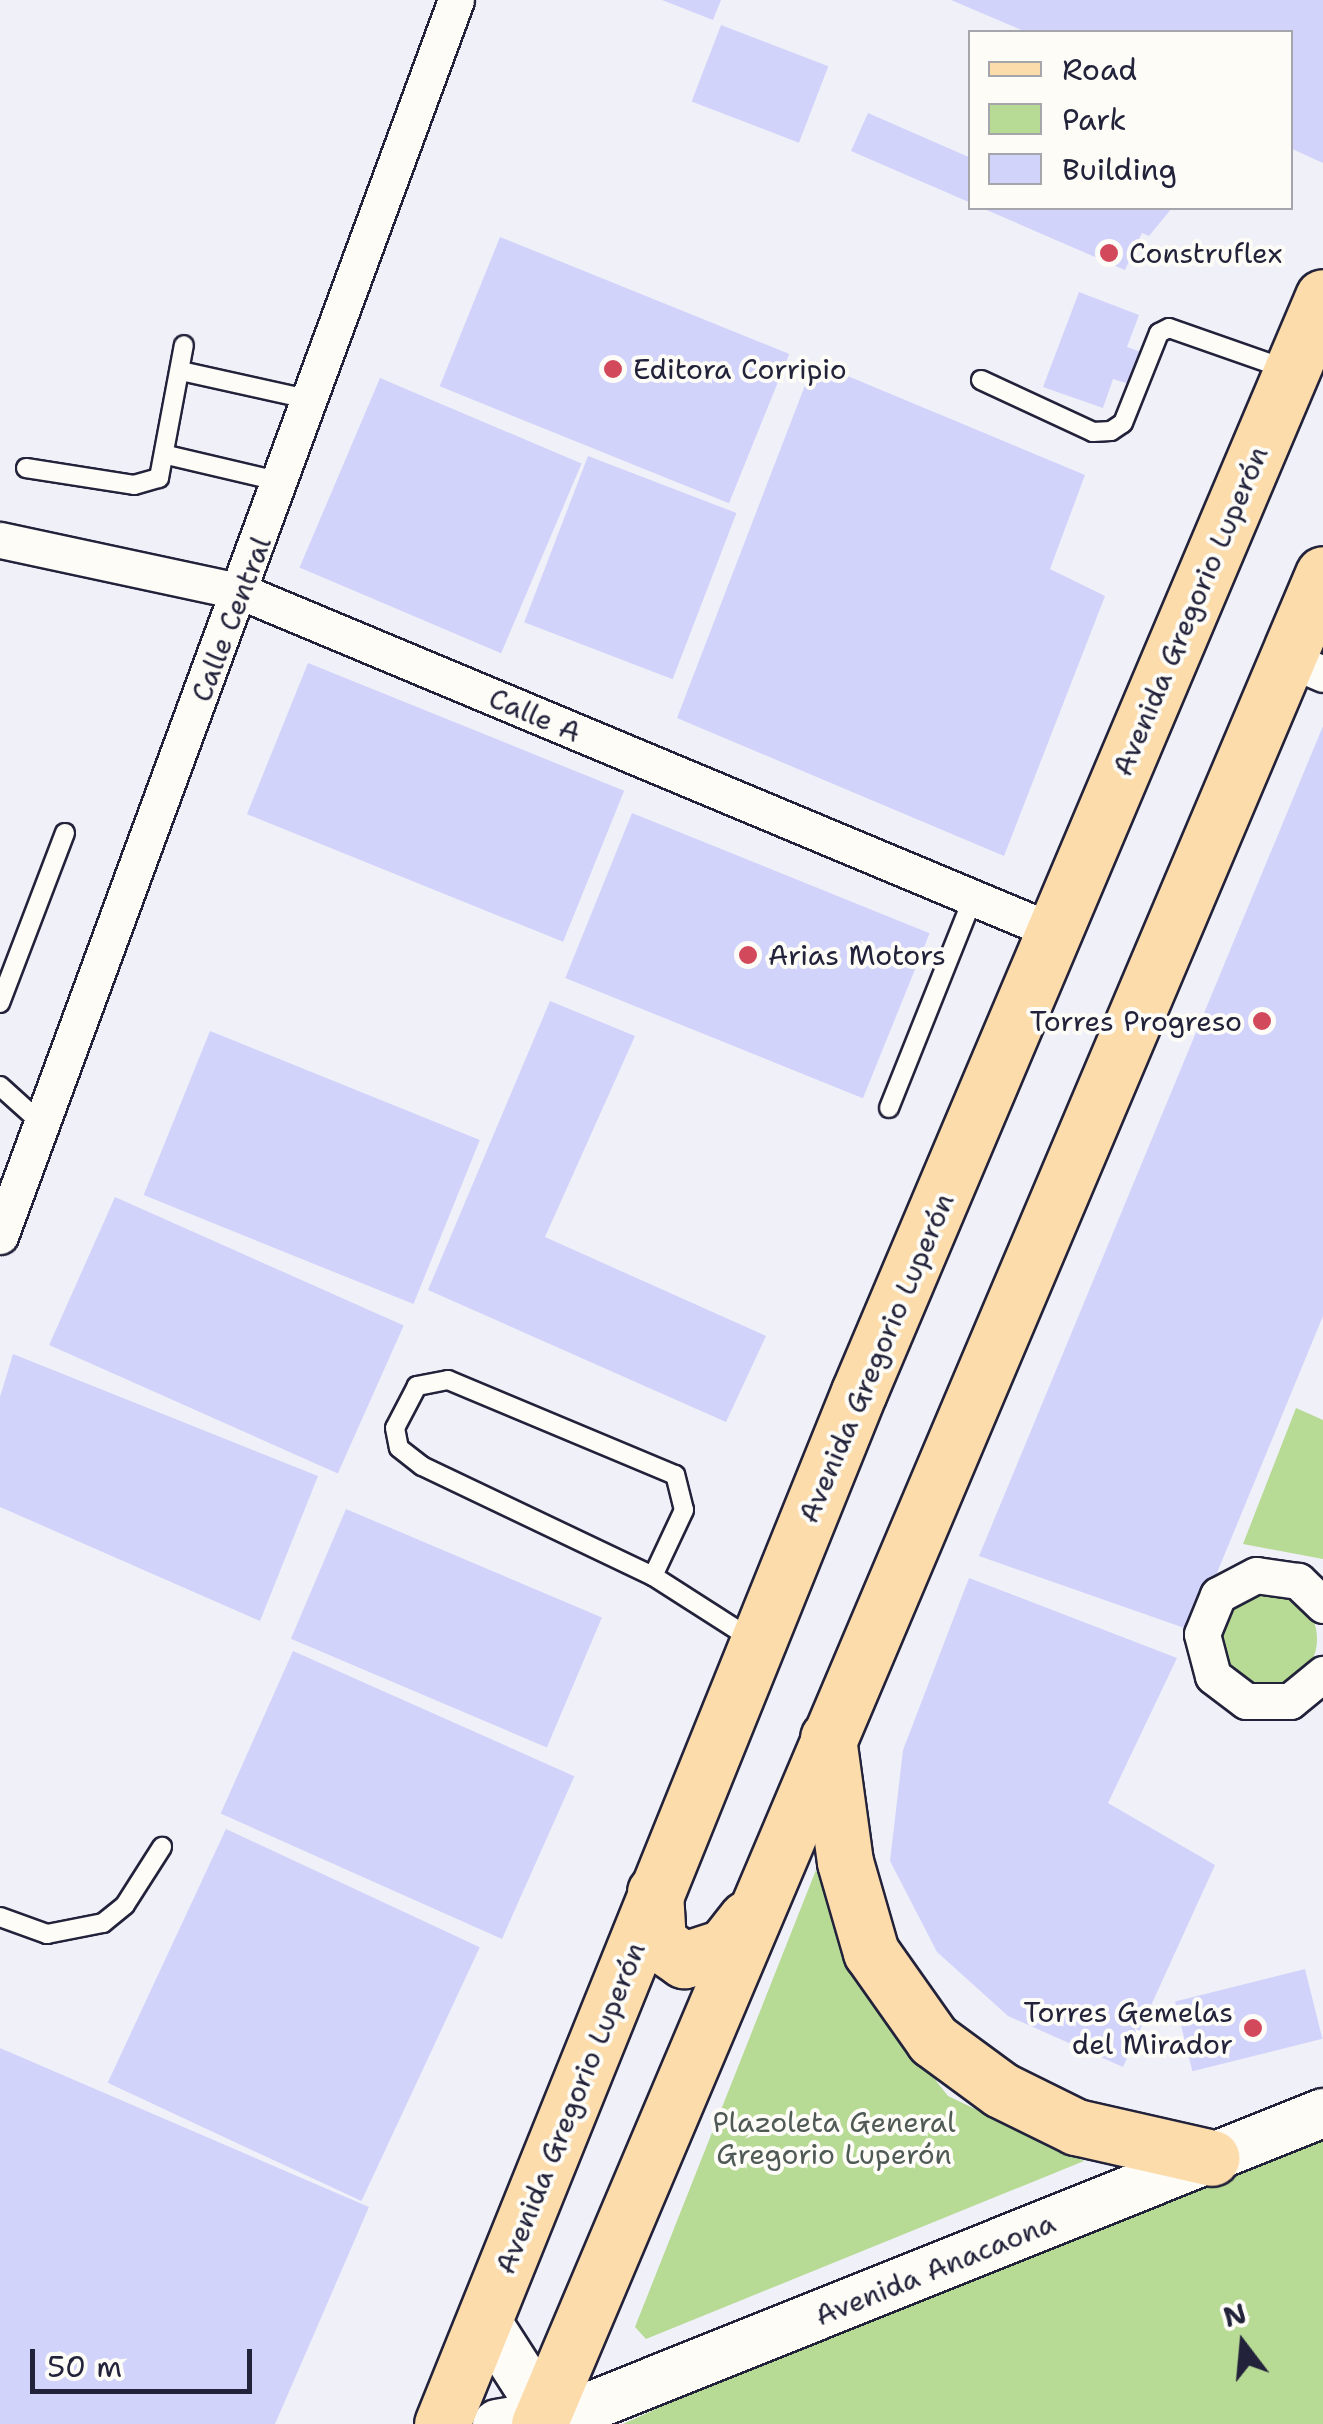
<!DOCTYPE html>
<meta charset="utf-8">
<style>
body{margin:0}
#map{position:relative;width:1323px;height:2424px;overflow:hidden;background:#f0f0f8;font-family:"Shantell Sans",sans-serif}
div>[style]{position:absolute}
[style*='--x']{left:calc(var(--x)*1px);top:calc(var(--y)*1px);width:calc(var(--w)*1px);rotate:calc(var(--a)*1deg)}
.green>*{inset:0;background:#b7da94}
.round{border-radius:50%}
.building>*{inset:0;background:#d2d3fb;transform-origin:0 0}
.roads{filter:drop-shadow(2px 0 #22223b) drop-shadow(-2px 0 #22223b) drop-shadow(0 2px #22223b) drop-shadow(0 -2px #22223b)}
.lane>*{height:18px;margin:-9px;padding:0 9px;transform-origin:9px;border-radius:9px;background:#fdfcf7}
.street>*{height:35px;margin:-17.5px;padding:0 17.5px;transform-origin:17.5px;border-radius:17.5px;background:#fdfcf7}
.secondary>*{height:48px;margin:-24px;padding:0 24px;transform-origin:24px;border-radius:24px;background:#fdfcf7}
.primary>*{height:55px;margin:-27.5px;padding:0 27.5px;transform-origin:27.5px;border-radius:27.5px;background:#fddcac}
.dots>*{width:28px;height:28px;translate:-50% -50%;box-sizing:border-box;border:5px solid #fdfcf7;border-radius:50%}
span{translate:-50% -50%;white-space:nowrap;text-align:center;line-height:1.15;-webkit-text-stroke:8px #fdfcf7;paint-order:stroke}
.poi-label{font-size:28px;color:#22223b}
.left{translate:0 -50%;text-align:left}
.right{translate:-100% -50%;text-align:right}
.street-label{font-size:28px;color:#22223b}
.park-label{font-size:28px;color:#4f5956}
.legend{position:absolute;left:968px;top:30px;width:325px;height:180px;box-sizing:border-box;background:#fdfcf7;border:2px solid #a5a5ac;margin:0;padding:12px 18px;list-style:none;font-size:30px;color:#22223b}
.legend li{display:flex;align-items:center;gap:20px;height:50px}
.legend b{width:50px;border:2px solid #a5a5ac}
.north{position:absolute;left:1193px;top:2294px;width:100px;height:100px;-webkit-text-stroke:8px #fdfcf7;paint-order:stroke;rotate:344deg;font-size:28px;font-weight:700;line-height:40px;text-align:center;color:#22223b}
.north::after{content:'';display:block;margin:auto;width:35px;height:45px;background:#22223b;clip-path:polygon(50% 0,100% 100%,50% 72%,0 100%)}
.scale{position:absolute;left:30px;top:2349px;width:222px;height:45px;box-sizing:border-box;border:5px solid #22223b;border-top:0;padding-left:12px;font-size:30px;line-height:35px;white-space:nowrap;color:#22223b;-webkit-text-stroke:8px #fdfcf7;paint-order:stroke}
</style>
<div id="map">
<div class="green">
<i style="clip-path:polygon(1296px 1408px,1323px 1420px,1323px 1559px,1243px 1544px)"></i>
<i class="round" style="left:1217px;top:1589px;width:100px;height:100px"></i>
<i style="clip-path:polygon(816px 1870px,877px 2006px,948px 2096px,1084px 2161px,646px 2339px,635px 2327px)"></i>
<i style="clip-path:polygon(1323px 2139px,1323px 2424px,623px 2424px,684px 2396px)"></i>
</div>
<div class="building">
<i style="clip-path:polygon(662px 0,721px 0,713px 20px)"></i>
<i style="clip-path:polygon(951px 0,1323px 0,1323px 163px,1290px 148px,1290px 32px,1026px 32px)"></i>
<i style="left:721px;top:25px;width:115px;height:82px;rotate:21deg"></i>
<i style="clip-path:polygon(868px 113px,971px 158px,971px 203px,851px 151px)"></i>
<i style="clip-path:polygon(982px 208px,1172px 208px,1149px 236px,1142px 233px,1125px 270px)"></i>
<i style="left:500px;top:237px;width:312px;height:161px;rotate:22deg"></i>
<i style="clip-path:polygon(1079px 292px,1139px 315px,1127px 347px,1141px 352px,1129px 384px,1113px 379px,1103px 408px,1043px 387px)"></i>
<i style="clip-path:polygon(814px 362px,1085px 475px,1050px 569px,1105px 596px,1004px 856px,677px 718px)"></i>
<i style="left:380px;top:378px;width:219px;height:206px;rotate:23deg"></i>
<i style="left:588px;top:456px;width:159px;height:178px;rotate:21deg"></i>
<i style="left:308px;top:663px;width:341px;height:163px;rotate:22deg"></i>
<i style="clip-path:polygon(1323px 726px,1323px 1316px,1193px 1631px,979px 1556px)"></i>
<i style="left:632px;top:813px;width:321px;height:178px;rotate:22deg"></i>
<i style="clip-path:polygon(550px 1001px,635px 1036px,545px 1237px,766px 1336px,726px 1422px,428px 1290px)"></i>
<i style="left:210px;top:1031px;width:291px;height:177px;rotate:22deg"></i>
<i style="left:115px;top:1197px;width:316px;height:162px;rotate:24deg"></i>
<i style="clip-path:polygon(13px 1354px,318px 1476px,260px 1621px,0 1507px,0 1397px)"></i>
<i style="left:346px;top:1509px;width:278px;height:141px;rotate:23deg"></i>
<i style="clip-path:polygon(969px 1578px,1177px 1658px,1108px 1803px,1215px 1865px,1123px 2067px,1008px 2016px,937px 1952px,890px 1861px,903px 1750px)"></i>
<i style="left:293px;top:1651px;width:308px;height:178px;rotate:24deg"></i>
<i style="left:226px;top:1829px;width:280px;height:280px;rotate:25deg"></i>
<i style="left:1305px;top:1969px;width:72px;height:134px;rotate:76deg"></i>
<i style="clip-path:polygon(0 2048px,369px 2207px,275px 2424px,0 2424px)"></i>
</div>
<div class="roads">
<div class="lane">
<i style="--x:181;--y:371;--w:134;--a:12.5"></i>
<i style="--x:981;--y:380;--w:123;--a:24.9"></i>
<i style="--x:1093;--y:432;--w:18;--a:-3"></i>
<i style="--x:1111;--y:431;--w:14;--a:-34"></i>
<i style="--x:1123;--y:423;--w:97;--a:-68.2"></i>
<i style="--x:1159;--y:333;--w:11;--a:-27"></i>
<i style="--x:1169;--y:328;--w:124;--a:19.3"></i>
<i style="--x:167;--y:455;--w:118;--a:13.2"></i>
<i style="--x:26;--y:468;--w:109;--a:8.9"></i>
<i style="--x:134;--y:485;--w:26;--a:-16"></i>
<i style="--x:159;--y:478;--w:135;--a:-79.4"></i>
<i style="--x:0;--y:1003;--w:182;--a:-69.1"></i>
<i style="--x:0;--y:1086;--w:54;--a:42"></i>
<i style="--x:889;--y:1108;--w:226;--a:-68.2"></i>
<i style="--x:653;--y:1576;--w:73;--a:-64.8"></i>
<i style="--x:684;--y:1510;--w:36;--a:-104"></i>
<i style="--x:675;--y:1475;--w:246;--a:-157.3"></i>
<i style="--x:448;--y:1380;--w:32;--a:169"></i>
<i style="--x:417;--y:1386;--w:47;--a:117.6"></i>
<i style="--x:395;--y:1428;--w:20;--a:79"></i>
<i style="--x:399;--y:1448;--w:29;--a:38"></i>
<i style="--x:422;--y:1466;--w:256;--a:25.5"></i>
<i style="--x:653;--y:1576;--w:119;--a:32.6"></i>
<i style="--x:0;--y:1917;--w:50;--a:19.9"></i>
<i style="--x:47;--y:1934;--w:57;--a:-11.1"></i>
<i style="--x:103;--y:1923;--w:28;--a:-39"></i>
<i style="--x:125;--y:1905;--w:69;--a:-57.5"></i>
</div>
<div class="street">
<i style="--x:0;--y:540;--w:248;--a:12.1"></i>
<i style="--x:242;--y:592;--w:883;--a:22.7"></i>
<i style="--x:1288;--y:659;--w:38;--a:23"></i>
<i style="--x:0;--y:1236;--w:1317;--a:-69.75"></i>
<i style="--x:1323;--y:1605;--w:35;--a:-136"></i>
<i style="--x:1298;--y:1581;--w:42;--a:-171.9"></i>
<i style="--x:1256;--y:1575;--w:43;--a:152.2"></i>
<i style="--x:1218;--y:1595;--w:42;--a:112.3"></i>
<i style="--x:1202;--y:1634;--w:43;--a:75.3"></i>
<i style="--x:1213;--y:1676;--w:41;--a:37.1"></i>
<i style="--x:1246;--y:1701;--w:44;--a:0"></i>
<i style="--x:1290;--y:1701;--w:43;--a:-39.3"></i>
</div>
<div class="secondary">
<i style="--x:485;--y:2319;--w:109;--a:57.3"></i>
<i style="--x:497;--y:2424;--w:88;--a:-9.8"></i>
<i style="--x:584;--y:2409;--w:796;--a:-21.83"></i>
</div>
<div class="primary">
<i style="--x:828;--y:1738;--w:125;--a:82.2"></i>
<i style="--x:845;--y:1862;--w:94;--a:73.9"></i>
<i style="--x:871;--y:1952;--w:108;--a:54.8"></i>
<i style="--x:933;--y:2040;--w:84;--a:36.3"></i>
<i style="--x:1001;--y:2090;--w:84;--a:26.3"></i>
<i style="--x:1076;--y:2127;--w:139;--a:12.8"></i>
<i style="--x:655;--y:1892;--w:50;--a:86.6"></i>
<i style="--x:658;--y:1942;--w:32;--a:35"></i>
<i style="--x:684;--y:1960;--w:42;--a:-18"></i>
<i style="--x:724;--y:1947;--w:36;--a:-52"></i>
<i style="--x:442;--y:2424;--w:1113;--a:-68"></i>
<i style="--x:859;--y:1392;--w:1189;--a:-67.04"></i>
<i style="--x:539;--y:2424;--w:2009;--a:-67.03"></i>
</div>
</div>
<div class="dots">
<i style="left:1109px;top:253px;background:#d1495b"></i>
<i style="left:613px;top:369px;background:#d1495b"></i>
<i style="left:748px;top:955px;background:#d1495b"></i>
<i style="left:1262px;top:1021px;background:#d1495b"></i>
<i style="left:1253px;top:2028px;background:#d1495b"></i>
</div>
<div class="poi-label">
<span class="left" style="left:1129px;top:253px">Construflex</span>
<span class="left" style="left:633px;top:369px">Editora Corripio</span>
<span class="left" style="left:768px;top:955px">Arias Motors</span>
<span class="right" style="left:1242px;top:1021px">Torres Progreso</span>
<span class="right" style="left:1233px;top:2028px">Torres Gemelas<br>del Mirador</span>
</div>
<div class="street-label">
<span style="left:1190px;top:611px;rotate:-67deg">Avenida Gregorio Luperón</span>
<span style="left:231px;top:619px;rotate:-69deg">Calle Central</span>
<span style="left:535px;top:715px;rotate:23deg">Calle A</span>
<span style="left:876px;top:1358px;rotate:-67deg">Avenida Gregorio Luperón</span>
<span style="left:570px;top:2108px;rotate:-68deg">Avenida Gregorio Luperón</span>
<span style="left:935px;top:2269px;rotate:-22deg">Avenida Anacaona</span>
</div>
<div class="park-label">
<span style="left:834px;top:2138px">Plazoleta General<br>Gregorio Luperón</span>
</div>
<ul class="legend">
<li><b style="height:12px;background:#fddcac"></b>Road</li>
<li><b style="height:28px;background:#b7da94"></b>Park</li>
<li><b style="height:28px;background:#d2d3fb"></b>Building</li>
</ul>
<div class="north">N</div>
<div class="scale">50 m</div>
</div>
